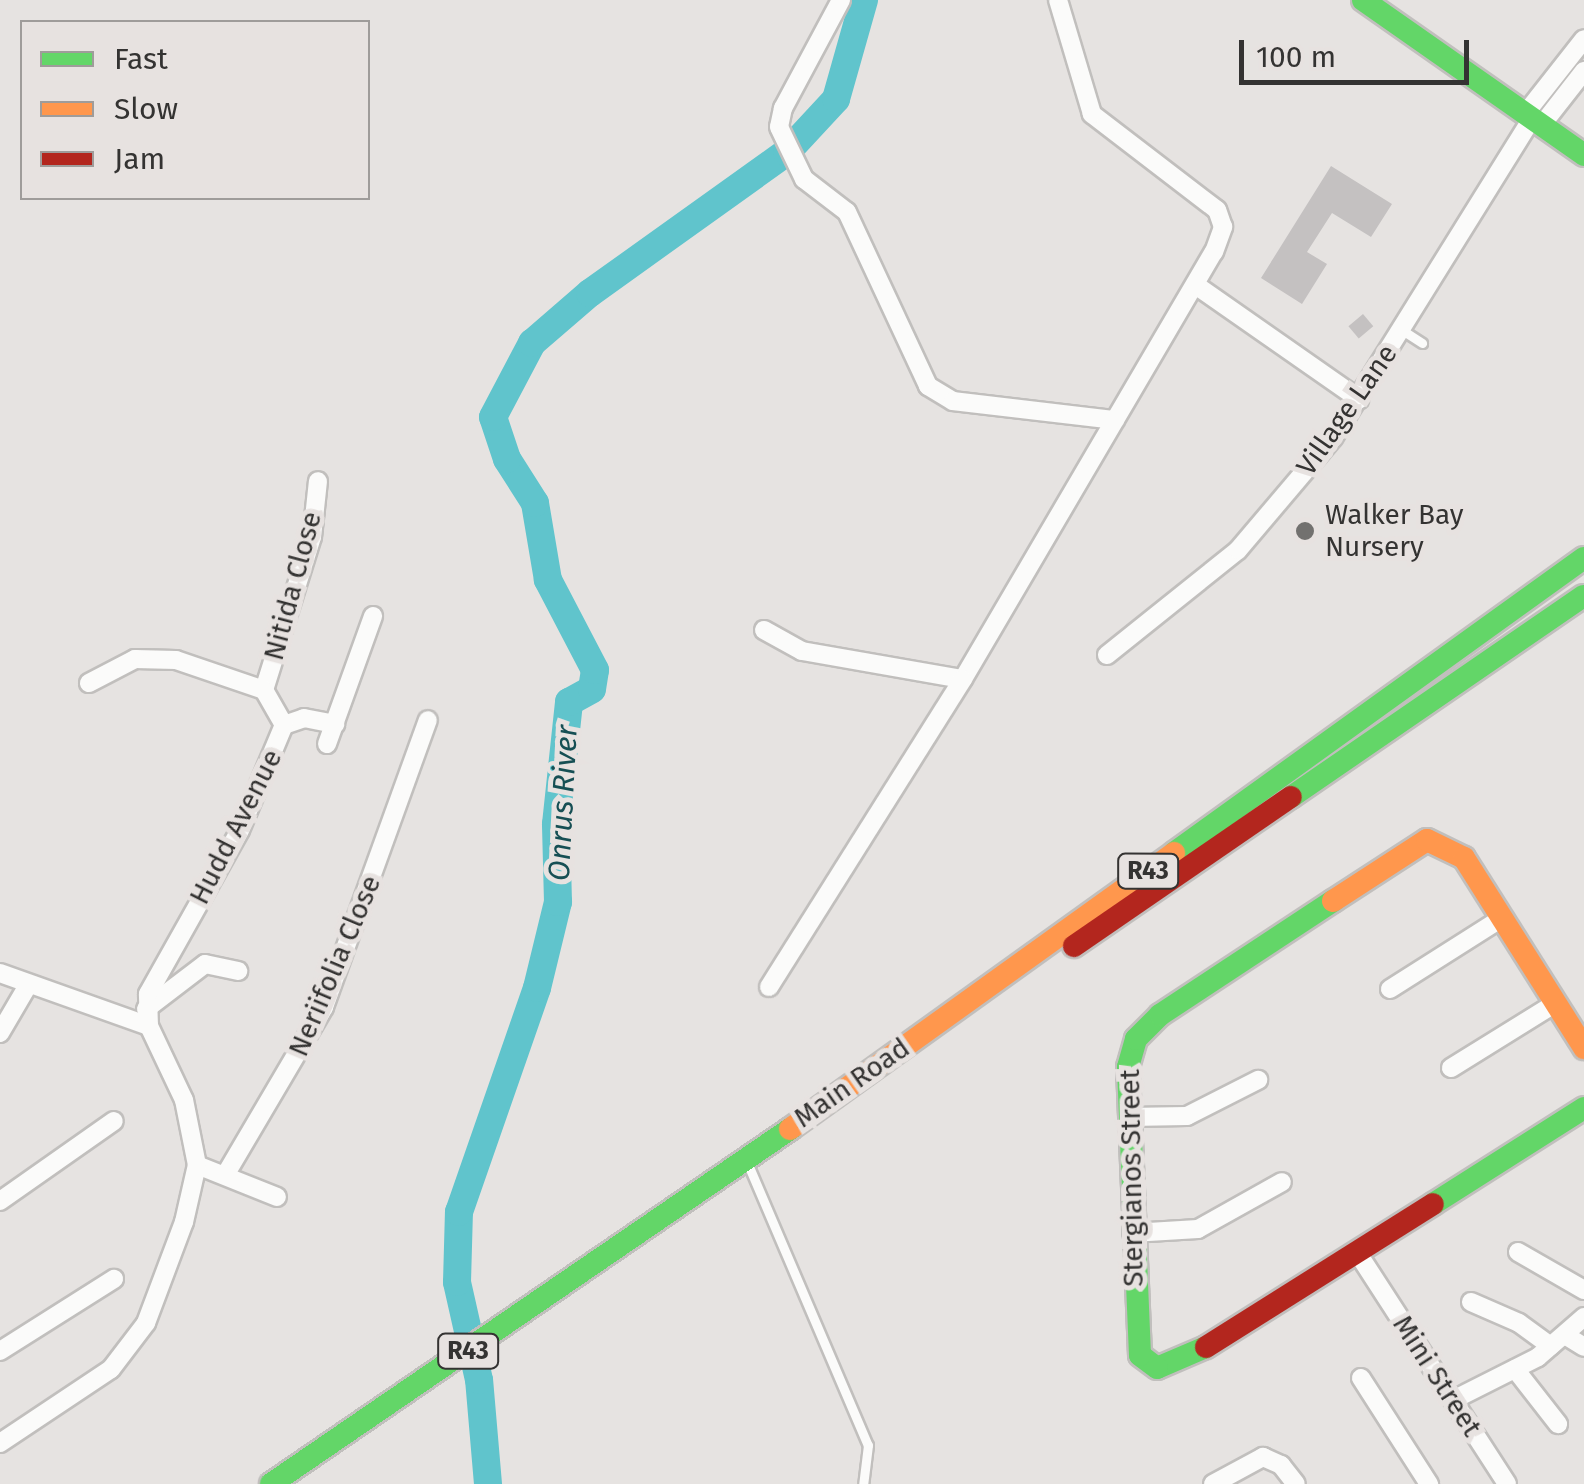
<!DOCTYPE html>
<style>
body{margin:0}
#map{position:relative;width:1584px;height:1484px;overflow:hidden;background:#e6e3e1;font-family:"Fira Sans",sans-serif}
div>[style]{position:absolute}
[style*='--x']{left:calc(var(--x)*1px);top:calc(var(--y)*1px);width:calc(var(--w)*1px);rotate:calc(var(--a)*1deg)}
.river>*{height:28px;margin:-14px;padding:0 14px;transform-origin:14px;border-radius:14px;background:#60c4cc}
.building>*{inset:0;background:#c4c1c1;transform-origin:0 0}
.roads{filter:drop-shadow(2px 0 #c1bfbd) drop-shadow(-2px 0 #c1bfbd) drop-shadow(0 2px #c1bfbd) drop-shadow(0 -2px #c1bfbd)}
.lane>*{height:9px;margin:-4.5px;padding:0 4.5px;transform-origin:4.5px;border-radius:4.5px;background:#fbfbfa}
.street>*{height:18px;margin:-9px;padding:0 9px;transform-origin:9px;border-radius:9px;background:#fbfbfa}
.fast>*{height:22px;margin:-11px;padding:0 11px;transform-origin:11px;border-radius:11px;background:#63d668}
.slow>*{height:22px;margin:-11px;padding:0 11px;transform-origin:11px;border-radius:11px;background:#ff974d}
.jam>*{height:22px;margin:-11px;padding:0 11px;transform-origin:11px;border-radius:11px;background:#b3261e}
.dots>*{width:28px;height:28px;translate:-50% -50%;box-sizing:border-box;border:5px solid #e7e2e0;border-radius:50%}
span{translate:-50% -50%;white-space:nowrap;text-align:center;line-height:1.15;-webkit-text-stroke:10px #e7e2e0;paint-order:stroke}
.shield-label span{padding:2px 8px;background:#e7e2e0;border:2px solid;border-radius:8px;-webkit-text-stroke-width:0}
.shield-label{font-size:25px;color:#343332;font-weight:700}
.street-label{font-size:28px;color:#343332}
.poi-label{font-size:28px;color:#343332}
.left{translate:0 -50%;text-align:left}
.water-label{font-size:30px;color:#164f54;font-style:italic}
.legend{position:absolute;left:20px;top:20px;width:350px;height:180px;box-sizing:border-box;background:#e7e2e0;border:2px solid #9f9c9a;margin:0;padding:12px 18px;list-style:none;font-size:30px;color:#343332}
.legend li{display:flex;align-items:center;gap:20px;height:50px}
.legend b{width:50px;border:2px solid #9f9c9a}
.scale{position:absolute;left:1239px;top:40px;width:230px;height:45px;box-sizing:border-box;border:5px solid #343332;border-top:0;padding-left:12px;font-size:30px;line-height:35px;white-space:nowrap;color:#343332;-webkit-text-stroke:8px #e7e2e0;paint-order:stroke}
</style>
<div id="map">
<div class="river">
<i style="--x:488;--y:1484;--w:104;--a:-94.9"></i>
<i style="--x:479;--y:1380;--w:100;--a:-102.7"></i>
<i style="--x:457;--y:1282;--w:70;--a:-88.4"></i>
<i style="--x:459;--y:1212;--w:237;--a:-70.8"></i>
<i style="--x:537;--y:988;--w:89;--a:-76.3"></i>
<i style="--x:558;--y:902;--w:78;--a:-91.5"></i>
<i style="--x:556;--y:824;--w:123;--a:-83.9"></i>
<i style="--x:569;--y:702;--w:26;--a:-29"></i>
<i style="--x:592;--y:689;--w:19;--a:-81"></i>
<i style="--x:595;--y:670;--w:102;--a:-117.6"></i>
<i style="--x:548;--y:580;--w:78;--a:-99.6"></i>
<i style="--x:535;--y:503;--w:52;--a:-122.5"></i>
<i style="--x:507;--y:459;--w:44;--a:-108.4"></i>
<i style="--x:493;--y:417;--w:84;--a:-62.2"></i>
<i style="--x:532;--y:343;--w:77;--a:-40.8"></i>
<i style="--x:590;--y:293;--w:242;--a:-35.6"></i>
<i style="--x:787;--y:152;--w:72;--a:-47.2"></i>
<i style="--x:836;--y:99;--w:103;--a:-74.2"></i>
</div>
<div class="building">
<i style="clip-path:polygon(1331px 166px,1392px 204px,1371px 237px,1332px 213px,1307px 252px,1327px 264px,1302px 304px,1261px 278px)"></i>
<i style="left:1363px;top:314px;width:16px;height:19px;rotate:50deg"></i>
</div>
<div class="roads">
<div class="lane">
<i style="--x:1402;--y:330;--w:24;--a:33"></i>
<i style="--x:747;--y:1162;--w:308;--a:66.9"></i>
<i style="--x:868;--y:1445;--w:39;--a:97"></i>
</div>
<div class="street">
<i style="--x:841;--y:0;--w:123;--a:118.2"></i>
<i style="--x:783;--y:108;--w:19;--a:102"></i>
<i style="--x:779;--y:127;--w:58;--a:64.3"></i>
<i style="--x:804;--y:179;--w:54;--a:37.5"></i>
<i style="--x:847;--y:212;--w:192;--a:65"></i>
<i style="--x:928;--y:386;--w:29;--a:31"></i>
<i style="--x:953;--y:401;--w:163;--a:6.7"></i>
<i style="--x:1525;--y:114;--w:95;--a:-51.8"></i>
<i style="--x:1541;--y:126;--w:70;--a:-52"></i>
<i style="--x:1197;--y:286;--w:198;--a:34.9"></i>
<i style="--x:764;--y:630;--w:43;--a:28.9"></i>
<i style="--x:802;--y:651;--w:163;--a:9.9"></i>
<i style="--x:963;--y:679;--w:495;--a:-59.6"></i>
<i style="--x:1214;--y:252;--w:27;--a:-70"></i>
<i style="--x:1223;--y:227;--w:18;--a:-109"></i>
<i style="--x:1217;--y:210;--w:158;--a:-142.5"></i>
<i style="--x:1092;--y:114;--w:119;--a:-106.6"></i>
<i style="--x:1107;--y:655;--w:168;--a:-38.7"></i>
<i style="--x:1238;--y:550;--w:147;--a:-49.7"></i>
<i style="--x:1333;--y:438;--w:377;--a:-58.1"></i>
<i style="--x:264;--y:690;--w:160;--a:-72.6"></i>
<i style="--x:312;--y:537;--w:56;--a:-83.9"></i>
<i style="--x:284;--y:725;--w:21;--a:-19"></i>
<i style="--x:304;--y:718;--w:32;--a:11"></i>
<i style="--x:327;--y:744;--w:136;--a:-70.2"></i>
<i style="--x:0;--y:973;--w:158;--a:19.6"></i>
<i style="--x:769;--y:987;--w:364;--a:-57.8"></i>
<i style="--x:1390;--y:989;--w:133;--a:-32.4"></i>
<i style="--x:146;--y:1009;--w:74;--a:-37.3"></i>
<i style="--x:205;--y:964;--w:34;--a:12"></i>
<i style="--x:0;--y:1033;--w:53;--a:-59.6"></i>
<i style="--x:1451;--y:1068;--w:123;--a:-31.8"></i>
<i style="--x:1129;--y:1117;--w:58;--a:-1"></i>
<i style="--x:1187;--y:1116;--w:80;--a:-26.9"></i>
<i style="--x:197;--y:1165;--w:86;--a:21.8"></i>
<i style="--x:227;--y:1172;--w:191;--a:-59.5"></i>
<i style="--x:324;--y:1007;--w:305;--a:-70.1"></i>
<i style="--x:0;--y:1201;--w:139;--a:-35.1"></i>
<i style="--x:1132;--y:1233;--w:66;--a:-3.5"></i>
<i style="--x:1198;--y:1229;--w:96;--a:-29.2"></i>
<i style="--x:1357;--y:1252;--w:276;--a:57.1"></i>
<i style="--x:1518;--y:1252;--w:76;--a:29.9"></i>
<i style="--x:1471;--y:1302;--w:52;--a:23.6"></i>
<i style="--x:1519;--y:1323;--w:39;--a:36"></i>
<i style="--x:1565;--y:1335;--w:22;--a:32"></i>
<i style="--x:0;--y:1351;--w:135;--a:-32.3"></i>
<i style="--x:1515;--y:1369;--w:70;--a:52"></i>
<i style="--x:1361;--y:1378;--w:126;--a:57.3"></i>
<i style="--x:1453;--y:1400;--w:95;--a:-26.8"></i>
<i style="--x:1538;--y:1357;--w:61;--a:-41"></i>
<i style="--x:0;--y:1443;--w:133;--a:-33.7"></i>
<i style="--x:111;--y:1369;--w:58;--a:-52.7"></i>
<i style="--x:146;--y:1323;--w:108;--a:-69.4"></i>
<i style="--x:184;--y:1222;--w:58;--a:-77.2"></i>
<i style="--x:197;--y:1165;--w:66;--a:-101.3"></i>
<i style="--x:184;--y:1100;--w:82;--a:-115.3"></i>
<i style="--x:149;--y:1026;--w:32;--a:-92"></i>
<i style="--x:148;--y:994;--w:188;--a:-60.7"></i>
<i style="--x:240;--y:830;--w:114;--a:-67.3"></i>
<i style="--x:284;--y:725;--w:40;--a:-119.7"></i>
<i style="--x:264;--y:690;--w:93;--a:-161.2"></i>
<i style="--x:176;--y:660;--w:41;--a:-178.6"></i>
<i style="--x:135;--y:659;--w:52;--a:152.4"></i>
<i style="--x:1213;--y:1484;--w:57;--a:-28.4"></i>
<i style="--x:1263;--y:1457;--w:20;--a:24"></i>
<i style="--x:1281;--y:1465;--w:24;--a:52"></i>
</div>
<div class="fast">
<i style="--x:1363;--y:0;--w:270;--a:35"></i>
<i style="--x:1291;--y:797;--w:355;--a:-34.5"></i>
<i style="--x:1174;--y:853;--w:505;--a:-35.74"></i>
<i style="--x:1433;--y:1204;--w:179;--a:-32.4"></i>
<i style="--x:1206;--y:1347;--w:53;--a:156.8"></i>
<i style="--x:1157;--y:1368;--w:21;--a:-143"></i>
<i style="--x:1140;--y:1355;--w:288;--a:-92.4"></i>
<i style="--x:1128;--y:1067;--w:29;--a:-74"></i>
<i style="--x:1136;--y:1039;--w:34;--a:-45"></i>
<i style="--x:1160;--y:1015;--w:207;--a:-33.4"></i>
<i style="--x:271;--y:1484;--w:629;--a:-34.37"></i>
</div>
<div class="slow">
<i style="--x:1333;--y:901;--w:112;--a:-33"></i>
<i style="--x:1427;--y:840;--w:41;--a:25.9"></i>
<i style="--x:1464;--y:858;--w:225;--a:57.7"></i>
<i style="--x:790;--y:1129;--w:473;--a:-35.7"></i>
</div>
<div class="jam">
<i style="--x:1074;--y:946;--w:263;--a:-34.5"></i>
<i style="--x:1206;--y:1347;--w:268;--a:-32.2"></i>
</div>
</div>
<div class="dots">
<i style="left:1305px;top:531px;background:#72716f"></i>
</div>
<div class="shield-label">
<span style="left:1148px;top:871px">R43</span>
<span style="left:468px;top:1351px">R43</span>
</div>
<div class="street-label">
<span style="left:1347px;top:410px;rotate:-55deg">Village Lane</span>
<span style="left:293px;top:586px;rotate:-75deg">Nitida Close</span>
<span style="left:236px;top:827px;rotate:-63deg">Hudd Avenue</span>
<span style="left:335px;top:966px;rotate:-67deg">Neriifolia Close</span>
<span style="left:852px;top:1083px;rotate:-35deg">Main Road</span>
<span style="left:1132px;top:1178px;rotate:-91deg">Stergianos Street</span>
<span style="left:1437px;top:1376px;rotate:57deg">Mini Street</span>
</div>
<div class="poi-label">
<span class="left" style="left:1325px;top:531px">Walker Bay<br>Nursery</span>
</div>
<div class="water-label">
<span style="left:563px;top:803px;rotate:-87deg">Onrus River</span>
</div>
<ul class="legend">
<li><b style="height:12px;background:#63d668"></b>Fast</li>
<li><b style="height:12px;background:#ff974d"></b>Slow</li>
<li><b style="height:12px;background:#b3261e"></b>Jam</li>
</ul>
<div class="scale">100 m</div>
</div>
